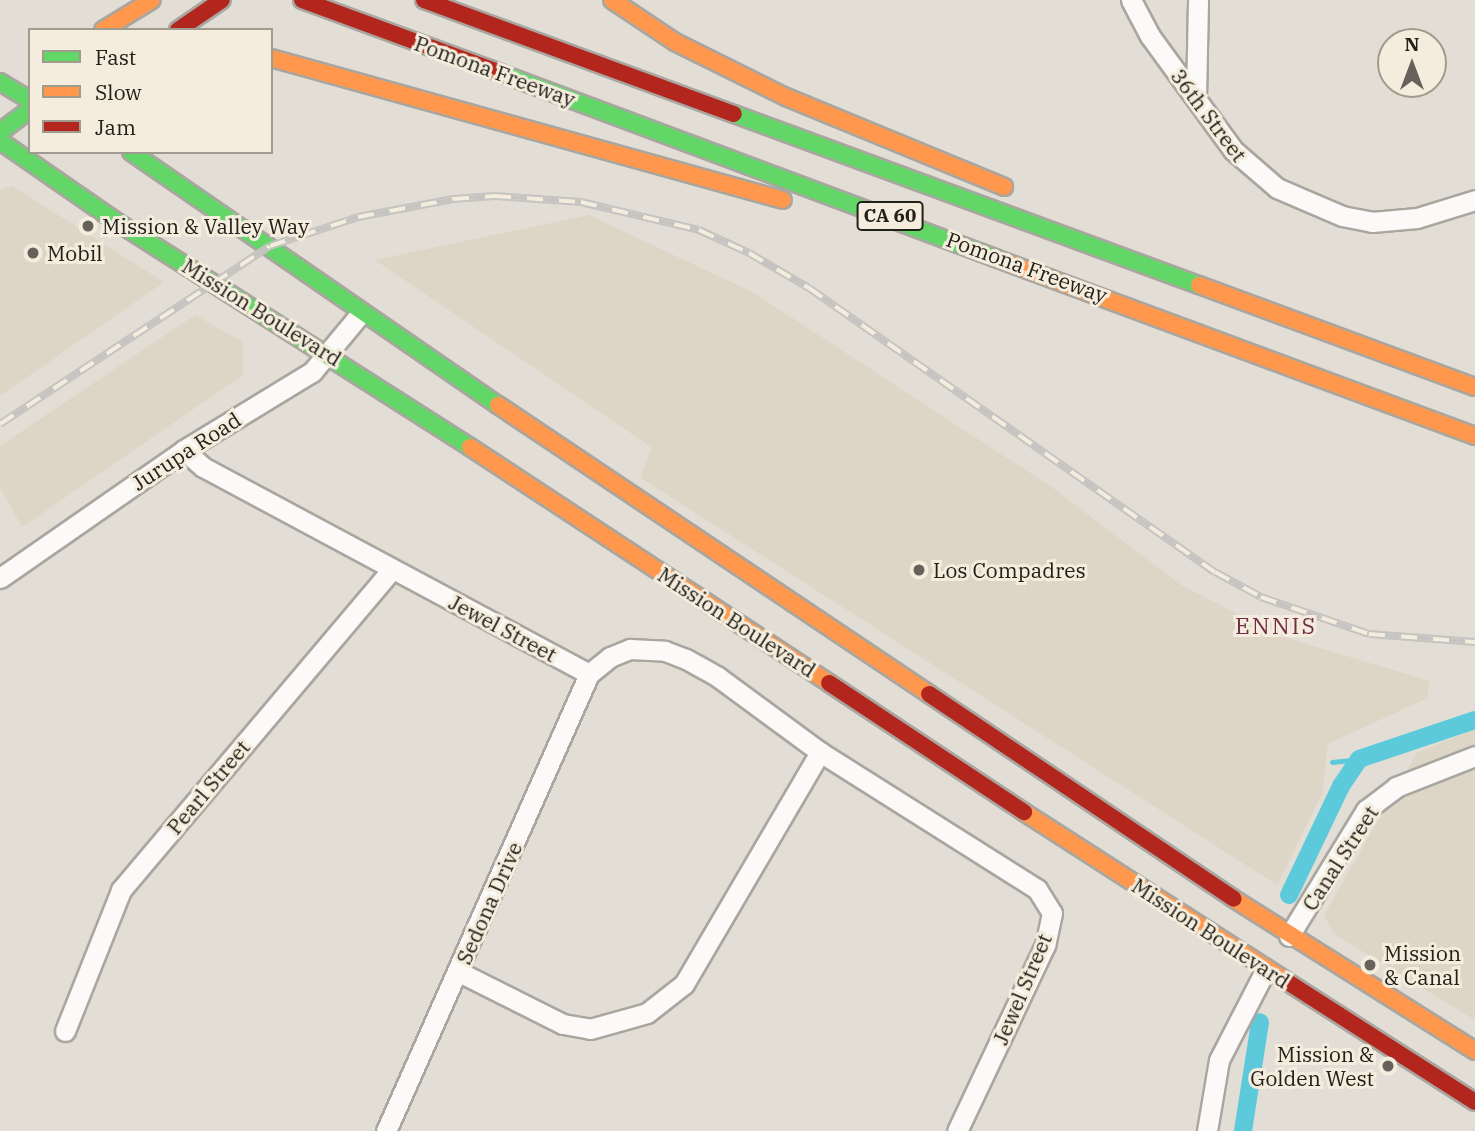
<!DOCTYPE html>
<style>
body{margin:0}
#map{position:relative;width:1475px;height:1131px;overflow:hidden;background:#e2ded5;font-family:"IBM Plex Serif",serif}
div>[style]{position:absolute}
[style*='--x']{left:calc(var(--x)*1px);top:calc(var(--y)*1px);width:calc(var(--w)*1px);rotate:calc(var(--a)*1deg)}
.built>*{inset:0;background:#ddd5c5}
.stream>*{height:5px;margin:-2.5px;padding:0 2.5px;transform-origin:2.5px;border-radius:2.5px;background:#5dcadb}
.canal>*{height:18px;margin:-9px;padding:0 9px;transform-origin:9px;border-radius:9px;background:#5dcadb}
.roads{filter:drop-shadow(2px 0 #a9a6a0) drop-shadow(-2px 0 #a9a6a0) drop-shadow(0 2px #a9a6a0) drop-shadow(0 -2px #a9a6a0)}
.street>*{height:19px;margin:-9.5px;padding:0 9.5px;transform-origin:9.5px;border-radius:9.5px;background:#fbfaf9}
.fast>*{height:16px;margin:-8px;padding:0 8px;transform-origin:8px;border-radius:8px;background:#63d668}
.slow>*{height:16px;margin:-8px;padding:0 8px;transform-origin:8px;border-radius:8px;background:#ff974d}
.jam>*{height:16px;margin:-8px;padding:0 8px;transform-origin:8px;border-radius:8px;background:#b3261e}
.rail>*{height:8px;margin-top:-4px;transform-origin:0;background:repeating-linear-gradient(90deg,#f4eddd 0 16px,#c5c4c1 0 32px);box-sizing:border-box;border-block:2px solid #c5c4c1}
.dots>*{width:19px;height:19px;translate:-50% -50%;box-sizing:border-box;border:4px solid #f4eddd;border-radius:50%}
span{translate:-50% -50%;white-space:nowrap;text-align:center;line-height:1.15;-webkit-text-stroke:6px #f4eddd;paint-order:stroke}
.shield-label span{padding:2px 5px;background:#f4eddd;border:2px solid;border-radius:5px;-webkit-text-stroke-width:0}
.shield-label{font-size:19px;color:#23201a;font-weight:700}
.street-label{font-size:21px;color:#23201a}
.poi-label{font-size:21px;color:#23201a}
.left{translate:0 -50%;text-align:left}
.right{translate:-100% -50%;text-align:right}
.neighbourhood-label{font-size:23px;color:#732f49;letter-spacing:2px}
.legend{position:absolute;left:28px;top:28px;width:245px;height:126px;box-sizing:border-box;background:#f4eddd;border:2px solid #a09b8f;margin:0;padding:9px 12px;list-style:none;font-size:21px;color:#23201a}
.legend li{display:flex;align-items:center;gap:14px;height:35px}
.legend b{width:35px;border:2px solid #a09b8f}
.north{position:absolute;left:1377px;top:28px;width:70px;height:70px;box-sizing:border-box;background:#f4eddd;border:2px solid #a09b8f;border-radius:50%;rotate:0deg;font-size:19px;font-weight:700;line-height:28px;text-align:center;color:#23201a}
.north::after{content:'';display:block;margin:auto;width:24px;height:32px;background:#66625b;clip-path:polygon(50% 0,100% 100%,50% 72%,0 100%)}
</style>
<div id="map">
<div class="built">
<i style="clip-path:polygon(12px 186px,164px 282px,0 396px,0 190px)"></i>
<i style="clip-path:polygon(589px 215px,754px 293px,1053px 488px,1181px 585px,1283px 637px,1430px 681px,1427px 698px,1328px 744px,1322px 794px,1277px 885px,641px 478px,651px 447px,375px 260px)"></i>
<i style="clip-path:polygon(195px 315px,243px 342px,243px 375px,22px 527px,0 487px,0 446px)"></i>
<i style="clip-path:polygon(1475px 729px,1475px 1020px,1334px 934px,1324px 915px,1417px 753px)"></i>
</div>
<div class="stream">
<i style="--x:1332;--y:762;--w:27;--a:-6"></i>
</div>
<div class="canal">
<i style="--x:1289;--y:895;--w:121;--a:-64.5"></i>
<i style="--x:1341;--y:786;--w:32;--a:-56"></i>
<i style="--x:1359;--y:759;--w:122;--a:-18.6"></i>
<i style="--x:1243;--y:1131;--w:110;--a:-81.1"></i>
</div>
<div class="roads">
<div class="street">
<i style="--x:1131;--y:0;--w:41;--a:62.2"></i>
<i style="--x:1150;--y:36;--w:141;--a:53.9"></i>
<i style="--x:1233;--y:150;--w:58;--a:40.8"></i>
<i style="--x:1277;--y:188;--w:71;--a:23.3"></i>
<i style="--x:1342;--y:216;--w:31;--a:11"></i>
<i style="--x:1372;--y:222;--w:45;--a:-5.1"></i>
<i style="--x:1417;--y:218;--w:61;--a:-17.2"></i>
<i style="--x:1196;--y:97;--w:97;--a:-88.8"></i>
<i style="--x:184;--y:450;--w:25;--a:42"></i>
<i style="--x:203;--y:467;--w:438;--a:28.2"></i>
<i style="--x:589;--y:674;--w:27;--a:-39"></i>
<i style="--x:610;--y:657;--w:22;--a:-22"></i>
<i style="--x:630;--y:649;--w:35;--a:3"></i>
<i style="--x:665;--y:651;--w:22;--a:21"></i>
<i style="--x:686;--y:659;--w:37;--a:29"></i>
<i style="--x:718;--y:677;--w:127;--a:36.3"></i>
<i style="--x:820;--y:752;--w:257;--a:32.3"></i>
<i style="--x:1037;--y:889;--w:28;--a:58"></i>
<i style="--x:1052;--y:913;--w:33;--a:102"></i>
<i style="--x:1045;--y:945;--w:206;--a:115.3"></i>
<i style="--x:0;--y:578;--w:224;--a:-34.8"></i>
<i style="--x:184;--y:450;--w:150;--a:-31.4"></i>
<i style="--x:312;--y:372;--w:77;--a:-50.3"></i>
<i style="--x:1289;--y:936;--w:148;--a:-58.6"></i>
<i style="--x:1366;--y:810;--w:38;--a:-37"></i>
<i style="--x:1396;--y:787;--w:85;--a:-21.4"></i>
<i style="--x:459;--y:972;--w:116;--a:26.6"></i>
<i style="--x:563;--y:1024;--w:27;--a:10"></i>
<i style="--x:590;--y:1029;--w:59;--a:-15.7"></i>
<i style="--x:647;--y:1013;--w:47;--a:-38.1"></i>
<i style="--x:684;--y:984;--w:269;--a:-59.6"></i>
<i style="--x:65;--y:1031;--w:152;--a:-68.3"></i>
<i style="--x:121;--y:890;--w:420;--a:-49.8"></i>
<i style="--x:386;--y:1131;--w:500;--a:-66.05"></i>
<i style="--x:1207;--y:1131;--w:72;--a:-80.4"></i>
<i style="--x:1219;--y:1060;--w:102;--a:-62.7"></i>
</div>
<div class="fast">
<i style="--x:500;--y:73;--w:528;--a:20.49"></i>
<i style="--x:0;--y:82;--w:35;--a:31"></i>
<i style="--x:734;--y:114;--w:495;--a:20.2"></i>
<i style="--x:0;--y:132;--w:38;--a:-37"></i>
<i style="--x:0;--y:141;--w:142;--a:34.7"></i>
<i style="--x:117;--y:222;--w:419;--a:32.5"></i>
<i style="--x:131;--y:152;--w:446;--a:34.6"></i>
</div>
<div class="slow">
<i style="--x:612;--y:0;--w:76;--a:33.7"></i>
<i style="--x:675;--y:42;--w:124;--a:26.4"></i>
<i style="--x:786;--y:97;--w:236;--a:22.4"></i>
<i style="--x:103;--y:30;--w:57;--a:-31.5"></i>
<i style="--x:271;--y:58;--w:531;--a:15.5"></i>
<i style="--x:995;--y:258;--w:512;--a:20.35"></i>
<i style="--x:1199;--y:285;--w:294;--a:20.3"></i>
<i style="--x:498;--y:405;--w:519;--a:33.84"></i>
<i style="--x:470;--y:447;--w:430;--a:33.3"></i>
<i style="--x:1024;--y:812;--w:312;--a:32.8"></i>
<i style="--x:1234;--y:899;--w:285;--a:32.2"></i>
</div>
<div class="jam">
<i style="--x:302;--y:0;--w:211;--a:20.2"></i>
<i style="--x:424;--y:0;--w:330;--a:20.2"></i>
<i style="--x:178;--y:30;--w:53;--a:-34.3"></i>
<i style="--x:829;--y:683;--w:234;--a:33.5"></i>
<i style="--x:929;--y:694;--w:367;--a:33.9"></i>
<i style="--x:1286;--y:981;--w:224;--a:32.6"></i>
</div>
</div>
<div class="rail">
<i style="--x:0;--y:424;--w:323;--a:-33.4"></i>
<i style="--x:270;--y:246;--w:93;--a:-18.2"></i>
<i style="--x:358;--y:217;--w:97;--a:-10.7"></i>
<i style="--x:453;--y:199;--w:42;--a:-4.1"></i>
<i style="--x:495;--y:196;--w:86;--a:4"></i>
<i style="--x:581;--y:202;--w:121;--a:13.3"></i>
<i style="--x:699;--y:230;--w:55;--a:24.7"></i>
<i style="--x:749;--y:253;--w:69;--a:30.3"></i>
<i style="--x:809;--y:288;--w:495;--a:35"></i>
<i style="--x:1215;--y:572;--w:52;--a:28.5"></i>
<i style="--x:1261;--y:597;--w:114;--a:18.9"></i>
<i style="--x:1369;--y:634;--w:106;--a:4.3"></i>
</div>
<div class="dots">
<i style="left:88px;top:226px;background:#66625b"></i>
<i style="left:33px;top:253px;background:#66625b"></i>
<i style="left:919px;top:570px;background:#66625b"></i>
<i style="left:1370px;top:965px;background:#66625b"></i>
<i style="left:1388px;top:1066px;background:#66625b"></i>
</div>
<div class="shield-label">
<span style="left:890px;top:216px">CA 60</span>
</div>
<div class="street-label">
<span style="left:495px;top:71px;rotate:20deg">Pomona Freeway</span>
<span style="left:1209px;top:115px;rotate:53deg">36th Street</span>
<span style="left:1027px;top:267px;rotate:20deg">Pomona Freeway</span>
<span style="left:262px;top:312px;rotate:32deg">Mission Boulevard</span>
<span style="left:186px;top:451px;rotate:-33deg">Jurupa Road</span>
<span style="left:737px;top:622px;rotate:33deg">Mission Boulevard</span>
<span style="left:503px;top:628px;rotate:28deg">Jewel Street</span>
<span style="left:208px;top:787px;rotate:-50deg">Pearl Street</span>
<span style="left:1340px;top:858px;rotate:-57deg">Canal Street</span>
<span style="left:489px;top:903px;rotate:-66deg">Sedona Drive</span>
<span style="left:1211px;top:933px;rotate:33deg">Mission Boulevard</span>
<span style="left:1022px;top:989px;rotate:-67deg">Jewel Street</span>
</div>
<div class="poi-label">
<span class="left" style="left:102px;top:226px">Mission &amp; Valley Way</span>
<span class="left" style="left:47px;top:253px">Mobil</span>
<span class="left" style="left:933px;top:570px">Los Compadres</span>
<span class="left" style="left:1384px;top:965px">Mission<br>&amp; Canal</span>
<span class="right" style="left:1374px;top:1066px">Mission &amp;<br>Golden West</span>
</div>
<div class="neighbourhood-label">
<span style="left:1276px;top:625px">ENNIS</span>
</div>
<ul class="legend">
<li><b style="height:9px;background:#63d668"></b>Fast</li>
<li><b style="height:9px;background:#ff974d"></b>Slow</li>
<li><b style="height:9px;background:#b3261e"></b>Jam</li>
</ul>
<div class="north">N</div>
</div>
